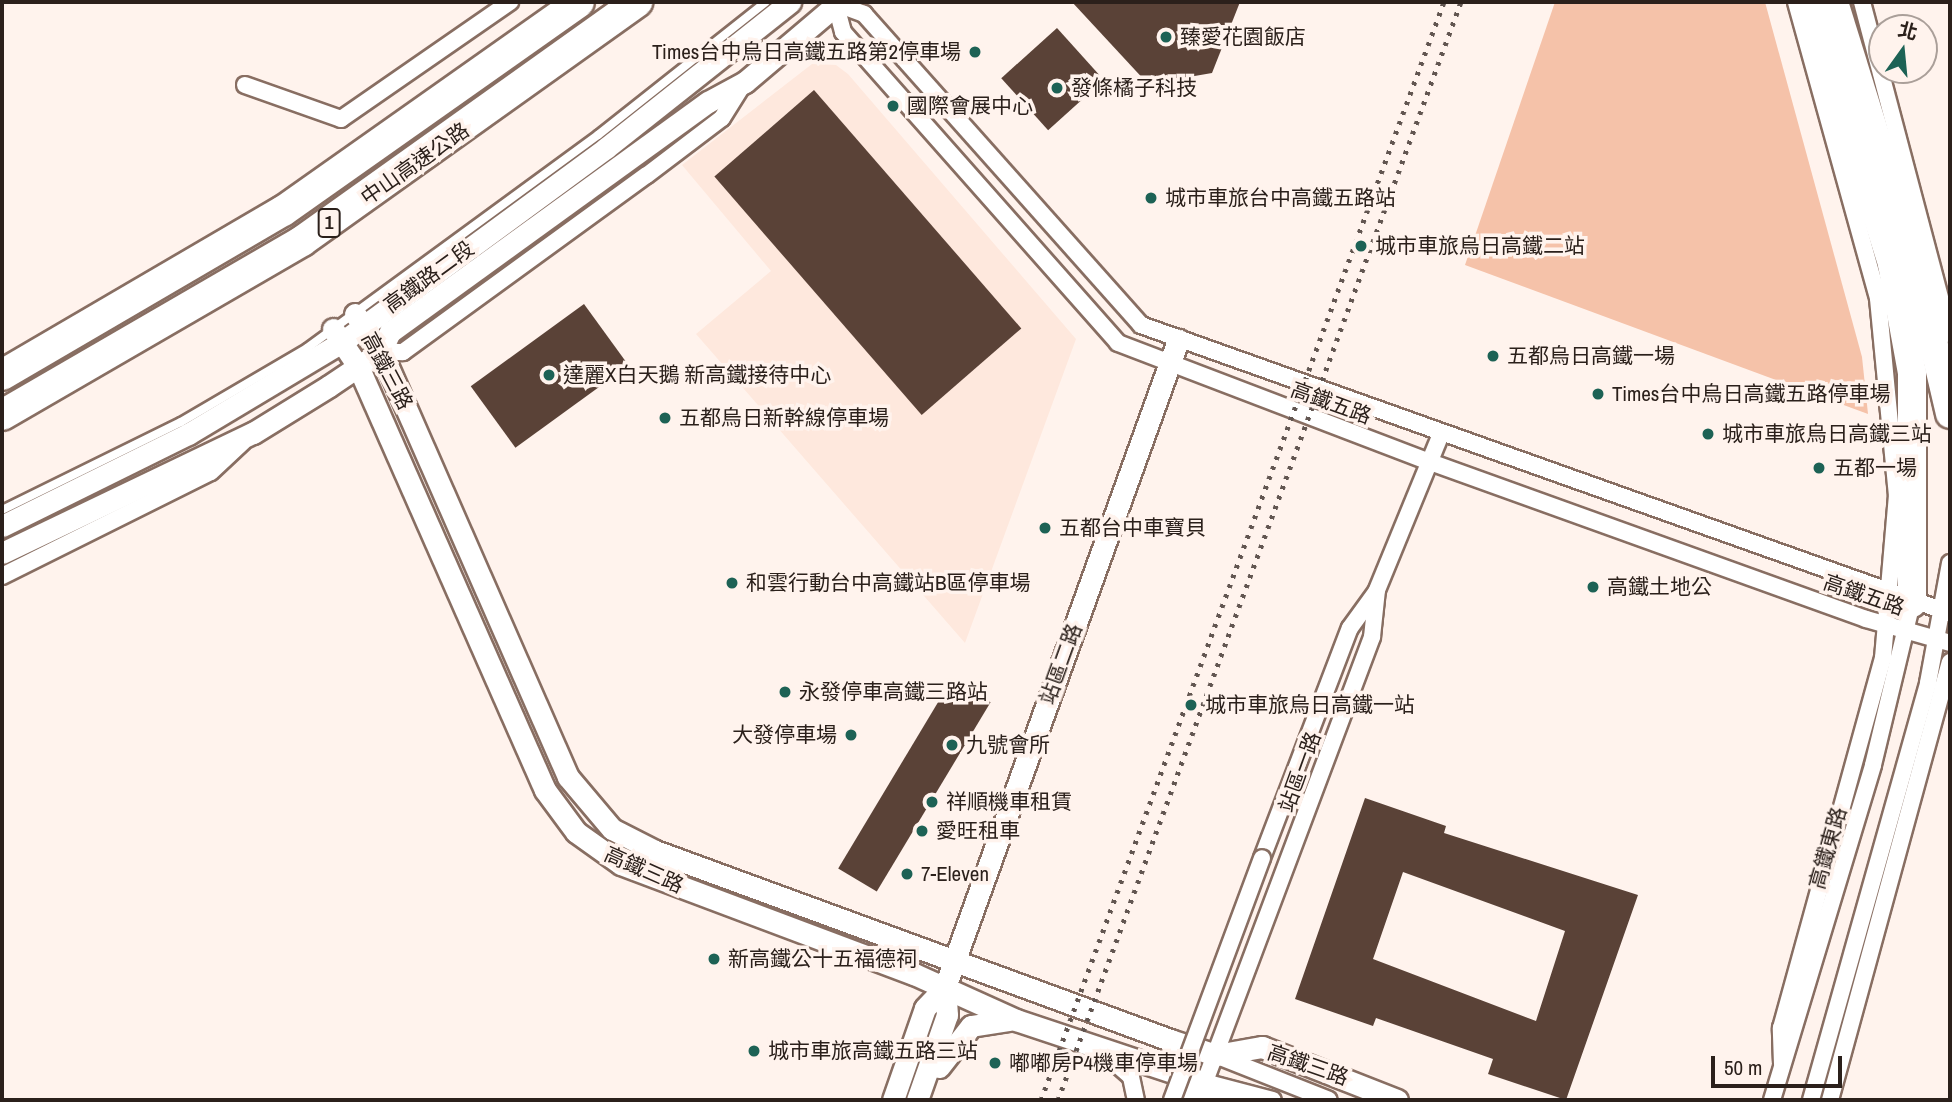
<!DOCTYPE html>
<meta charset="utf-8">
<style>
body{margin:0}
#map{position:relative;width:1952px;height:1102px;overflow:hidden;background:#fff3ed;font-family:"Archivo Narrow","Noto Sans TC",sans-serif}
div>[style]{position:absolute}
[style*='--x']{left:calc(var(--x)*1px);top:calc(var(--y)*1px);width:calc(var(--w)*1px);rotate:calc(var(--a)*1deg)}
.built>*{inset:0;background:#fee8dd}
.green>*{inset:0;background:#f5c2a9}
.building>*{inset:0;background:#5a4237;transform-origin:0 0}
.roads{filter:drop-shadow(2px 0 #886e62) drop-shadow(-2px 0 #886e62) drop-shadow(0 2px #886e62) drop-shadow(0 -2px #886e62)}
.service>*{height:8px;margin:-4px;padding:0 4px;transform-origin:4px;border-radius:4px;background:#fff}
.minor>*{height:16px;margin:-8px;padding:0 8px;transform-origin:8px;border-radius:8px;background:#fff}
.tertiary>*{height:21px;margin:-10.5px;padding:0 10.5px;transform-origin:10.5px;border-radius:10.5px;background:#fff}
.trunk>*{height:28px;margin:-14px;padding:0 14px;transform-origin:14px;border-radius:14px;background:#fff}
.motorway>*{height:30px;margin:-15px;padding:0 15px;transform-origin:15px;border-radius:15px;background:#fff}
.rail>*{height:5px;margin-top:-2.5px;transform-origin:0;background:repeating-linear-gradient(90deg,#625651 0 3.5px,transparent 0 10.5px)}
.bridges{filter:drop-shadow(2px 0 #886e62) drop-shadow(-2px 0 #886e62) drop-shadow(0 2px #886e62) drop-shadow(0 -2px #886e62)}
.minor-bridge>*{height:16px;margin:-8px;padding:0 8px;transform-origin:8px;border-radius:8px;background:#fff}
.dots>*{width:19px;height:19px;translate:-50% -50%;box-sizing:border-box;border:4px solid #fff3ed;border-radius:50%}
span{translate:-50% -50%;white-space:nowrap;text-align:center;line-height:1.15;-webkit-text-stroke:7px #fff3ed;paint-order:stroke}
.shield-label span{padding:2px 5px;background:#fff3ed;border:2px solid;border-radius:5px;-webkit-text-stroke-width:0}
.shield-label{font-size:19px;color:#2b201b;font-weight:700}
.poi-label{font-size:21px;color:#2b201b}
.left{translate:0 -50%;text-align:left}
.right{translate:-100% -50%;text-align:right}
.street-label{font-size:21px;color:#2b201b}
.frame{position:absolute;inset:0;border:4px solid #2b201b;pointer-events:none}
.north{position:absolute;left:1868px;top:14px;width:70px;height:70px;box-sizing:border-box;background:#fff3ed;border:2px solid #aa9f99;border-radius:50%;rotate:15deg;font-size:19px;font-weight:700;line-height:28px;text-align:center;color:#2b201b}
.north::after{content:'';display:block;margin:auto;width:24px;height:32px;background:#1d6255;clip-path:polygon(50% 0,100% 100%,50% 72%,0 100%)}
.scale{position:absolute;left:1711px;top:1056px;width:131px;height:32px;box-sizing:border-box;border:4px solid #2b201b;border-top:0;padding-left:9px;font-size:21px;line-height:24px;white-space:nowrap;color:#2b201b;-webkit-text-stroke:5px #fff3ed;paint-order:stroke}
</style>
<div id="map">
<div class="built">
<i style="clip-path:polygon(812px 64px,836px 65px,848px 74px,1076px 339px,965px 643px,696px 334px,771px 271px,682px 165px)"></i>
</div>
<div class="green">
<i style="clip-path:polygon(1555px 2px,1765px 2px,1862px 357px,1868px 414px,1465px 265px)"></i>
</div>
<div class="building">
<i style="clip-path:polygon(1072px 2px,1240px 2px,1212px 73px,1148px 84px)"></i>
<i style="left:1057px;top:28px;width:70px;height:75px;rotate:48deg"></i>
<i style="left:814px;top:90px;width:316px;height:132px;rotate:49deg"></i>
<i style="left:584px;top:304px;width:76px;height:140px;rotate:54deg"></i>
<i style="left:952px;top:679px;width:45px;height:221px;rotate:31deg"></i>
<i style="clip-path:polygon(evenodd,1365px 798px,1446px 826px,1444px 833px,1638px 895px,1566px 1100px,1488px 1074px,1493px 1059px,1376px 1018px,1373px 1026px,1295px 999px,1365px 798px,1403px 872px,1565px 931px,1536px 1021px,1373px 959px,1403px 872px)"></i>
</div>
<div class="roads">
<div class="service">
<i style="--x:2;--y:510;--w:199;--a:-26.2"></i>
<i style="--x:181;--y:422;--w:146;--a:-30.4"></i>
<i style="--x:307;--y:348;--w:361;--a:-36.2"></i>
<i style="--x:598;--y:135;--w:214;--a:-38.4"></i>
</div>
<div class="minor">
<i style="--x:835;--y:2;--w:31;--a:75"></i>
<i style="--x:843;--y:32;--w:415;--a:48.5"></i>
<i style="--x:1118;--y:343;--w:334;--a:20.9"></i>
<i style="--x:1430;--y:462;--w:463;--a:19.8"></i>
<i style="--x:1866;--y:619;--w:87;--a:15.9"></i>
<i style="--x:1862;--y:2;--w:344;--a:75.2"></i>
<i style="--x:837;--y:4;--w:29;--a:20"></i>
<i style="--x:864;--y:14;--w:416;--a:48.3"></i>
<i style="--x:1141;--y:325;--w:859;--a:19.6"></i>
<i style="--x:245;--y:85;--w:102;--a:19.5"></i>
<i style="--x:341;--y:119;--w:206;--a:-34.7"></i>
<i style="--x:381;--y:351;--w:22;--a:3"></i>
<i style="--x:403;--y:352;--w:301;--a:-36"></i>
<i style="--x:647;--y:175;--w:94;--a:-37.2"></i>
<i style="--x:722;--y:118;--w:39;--a:-58"></i>
<i style="--x:2;--y:576;--w:233;--a:-26.5"></i>
<i style="--x:211;--y:472;--w:44;--a:-43.2"></i>
<i style="--x:1262;--y:858;--w:246;--a:-69.1"></i>
<i style="--x:1350;--y:628;--w:44;--a:-54.2"></i>
<i style="--x:1106;--y:1055;--w:33;--a:41"></i>
<i style="--x:1131;--y:1077;--w:24;--a:78"></i>
<i style="--x:1218;--y:1056;--w:119;--a:21.6"></i>
<i style="--x:1782;--y:1064;--w:36;--a:-92"></i>
<i style="--x:1781;--y:1028;--w:384;--a:-74.6"></i>
<i style="--x:1883;--y:658;--w:163;--a:-85.1"></i>
<i style="--x:1897;--y:496;--w:199;--a:-95.5"></i>
<i style="--x:1878;--y:298;--w:307;--a:-105.5"></i>
<i style="--x:1208;--y:1083;--w:67;--a:14.7"></i>
<i style="--x:1181;--y:1100;--w:28;--a:-41"></i>
<i style="--x:1198;--y:1100;--w:495;--a:-69.4"></i>
<i style="--x:1372;--y:637;--w:47;--a:-83.9"></i>
<i style="--x:1377;--y:590;--w:169;--a:-67.7"></i>
<i style="--x:1772;--y:1100;--w:350;--a:-73.2"></i>
<i style="--x:1873;--y:765;--w:167;--a:-76.5"></i>
<i style="--x:1811;--y:1100;--w:433;--a:-74.3"></i>
<i style="--x:1928;--y:683;--w:122;--a:-79.6"></i>
<i style="--x:1830;--y:1100;--w:454;--a:-74.7"></i>
</div>
<div class="tertiary">
<i style="--x:355;--y:314;--w:45;--a:54.9"></i>
<i style="--x:381;--y:351;--w:465;--a:66.3"></i>
<i style="--x:568;--y:777;--w:68;--a:49.8"></i>
<i style="--x:612;--y:829;--w:48;--a:27.1"></i>
<i style="--x:655;--y:851;--w:549;--a:20.15"></i>
<i style="--x:1170;--y:1040;--w:48;--a:18.1"></i>
<i style="--x:1216;--y:1055;--w:47;--a:-9.9"></i>
<i style="--x:1262;--y:1047;--w:145;--a:21.4"></i>
<i style="--x:333;--y:329;--w:45;--a:56"></i>
<i style="--x:358;--y:366;--w:463;--a:66.2"></i>
<i style="--x:545;--y:790;--w:52;--a:53.6"></i>
<i style="--x:576;--y:832;--w:55;--a:35.4"></i>
<i style="--x:621;--y:864;--w:313;--a:20.6"></i>
<i style="--x:914;--y:974;--w:112;--a:24.3"></i>
<i style="--x:1016;--y:1020;--w:196;--a:18.4"></i>
<i style="--x:1202;--y:1082;--w:32;--a:35"></i>
<i style="--x:2;--y:526;--w:208;--a:-26.3"></i>
<i style="--x:188;--y:434;--w:179;--a:-30.9"></i>
<i style="--x:342;--y:342;--w:328;--a:-36.3"></i>
<i style="--x:606;--y:148;--w:235;--a:-38.4"></i>
<i style="--x:2;--y:553;--w:278;--a:-25.6"></i>
<i style="--x:253;--y:433;--w:89;--a:-31.7"></i>
<i style="--x:329;--y:386;--w:63;--a:-33.9"></i>
<i style="--x:381;--y:351;--w:21;--a:-65"></i>
<i style="--x:390;--y:332;--w:392;--a:-35.9"></i>
<i style="--x:708;--y:102;--w:42;--a:-28.4"></i>
<i style="--x:745;--y:82;--w:121;--a:-40.3"></i>
<i style="--x:939;--y:1067;--w:52;--a:-52"></i>
<i style="--x:971;--y:1026;--w:39;--a:-9"></i>
<i style="--x:893;--y:1100;--w:97;--a:-70.8"></i>
<i style="--x:925;--y:1008;--w:29;--a:-46"></i>
<i style="--x:917;--y:1100;--w:90;--a:-70.6"></i>
<i style="--x:947;--y:1015;--w:28;--a:-94"></i>
<i style="--x:945;--y:987;--w:688;--a:-70.19"></i>
</div>
<div class="trunk">
<i style="--x:1810;--y:2;--w:275;--a:72.6"></i>
<i style="--x:1892;--y:264;--w:111;--a:79.6"></i>
<i style="--x:1912;--y:373;--w:230;--a:90"></i>
<i style="--x:1834;--y:2;--w:270;--a:72.8"></i>
<i style="--x:1914;--y:260;--w:158;--a:76.8"></i>
</div>
<div class="motorway">
<i style="--x:2;--y:375;--w:325;--a:-30.3"></i>
<i style="--x:283;--y:211;--w:362;--a:-35.2"></i>
<i style="--x:2;--y:415;--w:347;--a:-30.1"></i>
<i style="--x:302;--y:241;--w:412;--a:-35.5"></i>
</div>
</div>
<div class="rail">
<i style="--x:1041;--y:1100;--w:1170;--a:-69.85"></i>
<i style="--x:1058;--y:1100;--w:1170;--a:-69.85"></i>
</div>
<div class="bridges">
<div class="minor-bridge">
<i style="--x:1172;--y:1100;--w:258;--a:-69.6"></i>
</div>
</div>
<div class="dots">
<i style="left:1166px;top:37px;background:#1d6255"></i>
<i style="left:975px;top:52px;background:#1d6255"></i>
<i style="left:1057px;top:88px;background:#1d6255"></i>
<i style="left:893px;top:106px;background:#1d6255"></i>
<i style="left:1151px;top:198px;background:#1d6255"></i>
<i style="left:1361px;top:246px;background:#1d6255"></i>
<i style="left:1493px;top:356px;background:#1d6255"></i>
<i style="left:549px;top:375px;background:#1d6255"></i>
<i style="left:1598px;top:394px;background:#1d6255"></i>
<i style="left:665px;top:418px;background:#1d6255"></i>
<i style="left:1708px;top:434px;background:#1d6255"></i>
<i style="left:1819px;top:468px;background:#1d6255"></i>
<i style="left:1045px;top:528px;background:#1d6255"></i>
<i style="left:732px;top:583px;background:#1d6255"></i>
<i style="left:1593px;top:587px;background:#1d6255"></i>
<i style="left:785px;top:692px;background:#1d6255"></i>
<i style="left:1191px;top:705px;background:#1d6255"></i>
<i style="left:851px;top:735px;background:#1d6255"></i>
<i style="left:952px;top:745px;background:#1d6255"></i>
<i style="left:932px;top:802px;background:#1d6255"></i>
<i style="left:922px;top:831px;background:#1d6255"></i>
<i style="left:907px;top:874px;background:#1d6255"></i>
<i style="left:714px;top:959px;background:#1d6255"></i>
<i style="left:754px;top:1051px;background:#1d6255"></i>
<i style="left:995px;top:1063px;background:#1d6255"></i>
</div>
<div class="shield-label">
<span style="left:329px;top:223px">1</span>
</div>
<div class="poi-label">
<span class="left" style="left:1180px;top:37px">臻愛花園飯店</span>
<span class="right" style="left:961px;top:52px">Times台中烏日高鐵五路第2停車場</span>
<span class="left" style="left:1071px;top:88px">發條橘子科技</span>
<span class="left" style="left:907px;top:106px">國際會展中心</span>
<span class="left" style="left:1165px;top:198px">城市車旅台中高鐵五路站</span>
<span class="left" style="left:1375px;top:246px">城市車旅烏日高鐵二站</span>
<span class="left" style="left:1507px;top:356px">五都烏日高鐵一場</span>
<span class="left" style="left:563px;top:375px">達麗X白天鵝 新高鐵接待中心</span>
<span class="left" style="left:1612px;top:394px">Times台中烏日高鐵五路停車場</span>
<span class="left" style="left:679px;top:418px">五都烏日新幹線停車場</span>
<span class="left" style="left:1722px;top:434px">城市車旅烏日高鐵三站</span>
<span class="left" style="left:1833px;top:468px">五都一場</span>
<span class="left" style="left:1059px;top:528px">五都台中車寶貝</span>
<span class="left" style="left:746px;top:583px">和雲行動台中高鐵站B區停車場</span>
<span class="left" style="left:1607px;top:587px">高鐵土地公</span>
<span class="left" style="left:799px;top:692px">永發停車高鐵三路站</span>
<span class="left" style="left:1205px;top:705px">城市車旅烏日高鐵一站</span>
<span class="right" style="left:837px;top:735px">大發停車場</span>
<span class="left" style="left:966px;top:745px">九號會所</span>
<span class="left" style="left:946px;top:802px">祥順機車租賃</span>
<span class="left" style="left:936px;top:831px">愛旺租車</span>
<span class="left" style="left:921px;top:874px">7-Eleven</span>
<span class="left" style="left:728px;top:959px">新高鐵公十五福德祠</span>
<span class="left" style="left:768px;top:1051px">城市車旅高鐵五路三站</span>
<span class="left" style="left:1009px;top:1063px">嘟嘟房P4機車停車場</span>
</div>
<div class="street-label">
<span style="left:415px;top:164px;rotate:-35deg">中山高速公路</span>
<span style="left:429px;top:277px;rotate:-36deg">高鐵路二段</span>
<span style="left:387px;top:371px;rotate:62deg">高鐵三路</span>
<span style="left:1331px;top:403px;rotate:20deg">高鐵五路</span>
<span style="left:1864px;top:595px;rotate:19deg">高鐵五路</span>
<span style="left:1061px;top:664px;rotate:-70deg">站區二路</span>
<span style="left:1300px;top:772px;rotate:-70deg">站區一路</span>
<span style="left:1828px;top:848px;rotate:-74deg">高鐵東路</span>
<span style="left:644px;top:870px;rotate:24deg">高鐵三路</span>
<span style="left:1308px;top:1065px;rotate:19deg">高鐵三路</span>
</div>
<div class="frame"></div>
<div class="north">北</div>
<div class="scale">50 m</div>
</div>
